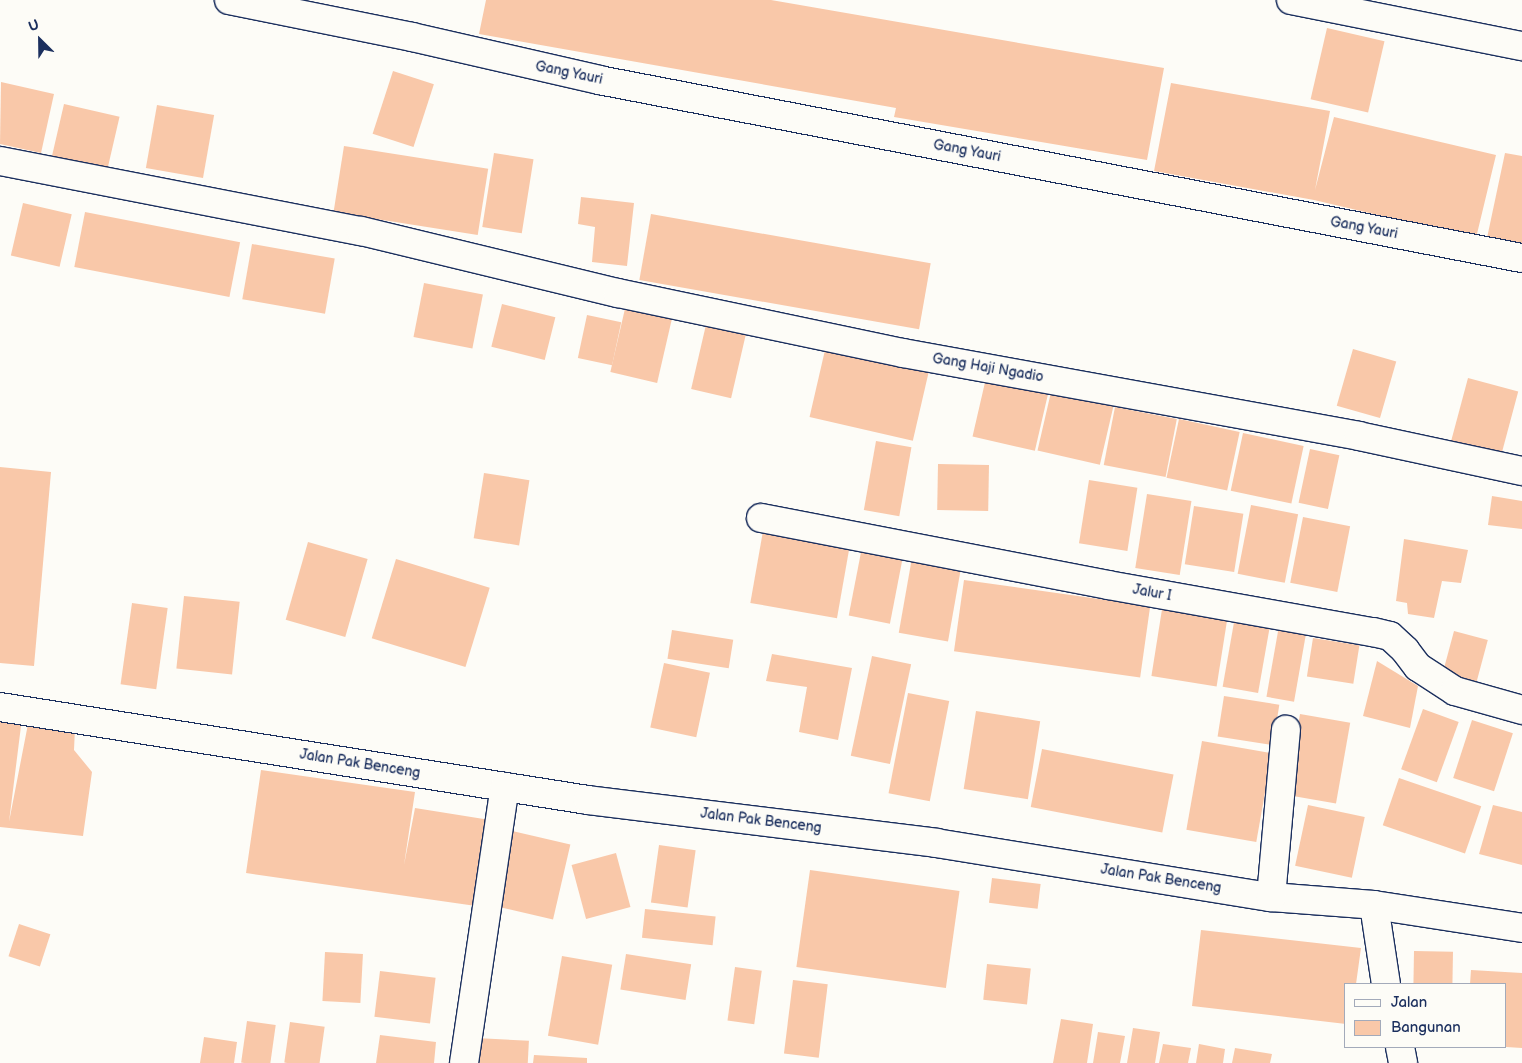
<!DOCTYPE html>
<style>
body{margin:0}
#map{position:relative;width:1522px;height:1063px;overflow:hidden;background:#fdfcf7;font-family:"Balsamiq Sans",sans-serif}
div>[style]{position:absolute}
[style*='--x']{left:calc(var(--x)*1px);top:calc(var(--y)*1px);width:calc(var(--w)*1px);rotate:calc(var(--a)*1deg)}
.building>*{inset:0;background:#f9c8a9;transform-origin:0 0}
.roads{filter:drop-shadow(1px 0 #1b2f5e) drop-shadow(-1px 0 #1b2f5e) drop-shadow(0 1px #1b2f5e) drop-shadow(0 -1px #1b2f5e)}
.minor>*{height:28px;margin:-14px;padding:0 14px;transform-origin:14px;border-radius:14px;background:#fdfcf7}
span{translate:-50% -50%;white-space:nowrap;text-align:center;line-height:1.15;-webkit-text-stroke:4px #fdfcf7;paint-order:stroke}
.street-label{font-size:14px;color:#1b2f5e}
.legend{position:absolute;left:1344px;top:983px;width:162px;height:65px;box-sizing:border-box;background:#fdfcf7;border:1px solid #a3aaba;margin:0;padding:6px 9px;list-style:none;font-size:15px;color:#1b2f5e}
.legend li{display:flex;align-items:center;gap:10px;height:25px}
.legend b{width:25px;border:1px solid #a3aaba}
.north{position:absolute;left:15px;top:15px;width:50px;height:50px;-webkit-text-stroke:4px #fdfcf7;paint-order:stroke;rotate:337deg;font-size:14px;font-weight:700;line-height:20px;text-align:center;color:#1b2f5e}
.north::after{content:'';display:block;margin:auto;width:18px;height:22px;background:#1b2f5e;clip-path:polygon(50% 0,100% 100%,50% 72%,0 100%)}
</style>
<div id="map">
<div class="building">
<i style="clip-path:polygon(486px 0,771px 0,1164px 68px,1147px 160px,894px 117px,896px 108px,479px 34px)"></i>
<i style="left:1327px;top:28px;width:59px;height:73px;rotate:13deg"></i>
<i style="left:393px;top:71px;width:43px;height:66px;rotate:18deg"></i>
<i style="clip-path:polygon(1px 82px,54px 94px,41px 153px,0 144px)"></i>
<i style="clip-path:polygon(1171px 83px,1330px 111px,1315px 190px,1334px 117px,1496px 155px,1476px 238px,1314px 200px,1154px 171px)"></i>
<i style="left:64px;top:104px;width:57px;height:57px;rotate:13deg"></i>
<i style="left:157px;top:105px;width:58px;height:64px;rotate:10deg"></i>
<i style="left:344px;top:146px;width:146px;height:67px;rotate:9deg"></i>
<i style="left:494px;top:153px;width:40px;height:75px;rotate:9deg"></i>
<i style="clip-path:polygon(1505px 153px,1522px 156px,1522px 245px,1487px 238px)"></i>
<i style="clip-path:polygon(581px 197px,634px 203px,627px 266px,592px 262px,595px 227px,578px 224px)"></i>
<i style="left:23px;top:203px;width:50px;height:54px;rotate:13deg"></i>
<i style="left:85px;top:212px;width:158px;height:56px;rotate:11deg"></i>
<i style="left:651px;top:214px;width:284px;height:67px;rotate:10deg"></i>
<i style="left:252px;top:244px;width:84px;height:56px;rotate:10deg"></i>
<i style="left:424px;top:283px;width:60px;height:55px;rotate:11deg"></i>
<i style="left:627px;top:300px;width:48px;height:74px;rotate:13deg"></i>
<i style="left:502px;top:304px;width:55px;height:44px;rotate:14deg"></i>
<i style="left:587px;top:315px;width:35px;height:44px;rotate:12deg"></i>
<i style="left:708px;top:316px;width:41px;height:75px;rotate:13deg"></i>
<i style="left:828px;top:337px;width:106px;height:82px;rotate:13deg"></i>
<i style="left:1353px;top:349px;width:45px;height:59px;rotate:16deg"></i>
<i style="left:986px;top:378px;width:64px;height:60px;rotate:13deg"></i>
<i style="left:1468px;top:378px;width:52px;height:68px;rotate:15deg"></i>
<i style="left:1051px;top:392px;width:64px;height:60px;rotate:13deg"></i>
<i style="left:1115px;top:407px;width:63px;height:59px;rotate:11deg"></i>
<i style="left:1179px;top:419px;width:62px;height:60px;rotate:12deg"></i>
<i style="left:1243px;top:433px;width:62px;height:59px;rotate:12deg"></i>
<i style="left:876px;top:441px;width:36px;height:70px;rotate:10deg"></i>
<i style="left:1310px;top:449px;width:30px;height:55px;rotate:12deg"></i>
<i style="left:938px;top:464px;width:51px;height:46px;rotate:1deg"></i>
<i style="clip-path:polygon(0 467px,51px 472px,34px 666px,0 663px)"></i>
<i style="left:484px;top:473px;width:46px;height:66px;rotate:9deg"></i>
<i style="left:1089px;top:480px;width:49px;height:64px;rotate:9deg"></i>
<i style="left:1147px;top:494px;width:45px;height:75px;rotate:9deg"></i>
<i style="clip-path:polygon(1492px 496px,1522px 501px,1522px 529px,1488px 525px)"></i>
<i style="left:1251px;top:505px;width:48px;height:70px;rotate:11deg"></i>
<i style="left:1194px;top:506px;width:50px;height:59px;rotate:9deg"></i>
<i style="left:1303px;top:517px;width:48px;height:67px;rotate:11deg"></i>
<i style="left:763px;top:531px;width:88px;height:73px;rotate:10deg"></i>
<i style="clip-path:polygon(1404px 539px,1468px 550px,1461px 583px,1442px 581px,1434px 618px,1408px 614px,1407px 603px,1396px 601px)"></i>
<i style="left:308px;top:542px;width:62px;height:81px;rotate:16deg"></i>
<i style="left:863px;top:542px;width:42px;height:75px;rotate:11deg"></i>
<i style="left:913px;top:552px;width:50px;height:82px;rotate:10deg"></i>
<i style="left:396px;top:559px;width:98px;height:83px;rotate:17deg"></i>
<i style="left:964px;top:580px;width:188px;height:72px;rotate:8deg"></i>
<i style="left:184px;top:596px;width:56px;height:73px;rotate:6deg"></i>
<i style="left:132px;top:603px;width:36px;height:82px;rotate:8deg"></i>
<i style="left:1163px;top:603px;width:66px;height:74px;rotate:9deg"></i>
<i style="left:1236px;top:611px;width:36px;height:77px;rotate:10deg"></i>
<i style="left:1280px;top:620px;width:28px;height:78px;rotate:10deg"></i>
<i style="left:672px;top:630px;width:62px;height:29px;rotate:9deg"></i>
<i style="left:1454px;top:631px;width:35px;height:43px;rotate:15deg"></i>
<i style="left:1313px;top:638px;width:47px;height:39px;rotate:9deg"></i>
<i style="clip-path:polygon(772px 654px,852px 668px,838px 740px,799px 732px,807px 687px,766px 681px)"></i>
<i style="left:872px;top:656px;width:40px;height:102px;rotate:12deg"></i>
<i style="clip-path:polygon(1377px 661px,1418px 686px,1410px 728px,1363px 716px)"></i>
<i style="left:664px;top:663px;width:47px;height:66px;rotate:12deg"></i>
<i style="left:908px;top:693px;width:42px;height:102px;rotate:11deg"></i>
<i style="left:1224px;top:696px;width:56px;height:41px;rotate:9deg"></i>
<i style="left:1423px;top:709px;width:38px;height:64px;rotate:20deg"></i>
<i style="left:976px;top:711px;width:65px;height:79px;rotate:9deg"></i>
<i style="left:1300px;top:714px;width:51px;height:82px;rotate:10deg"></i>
<i style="clip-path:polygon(0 715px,22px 718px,9px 822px,28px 724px,75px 728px,74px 750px,92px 772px,83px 836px,0 827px)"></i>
<i style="left:1472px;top:720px;width:43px;height:61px;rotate:18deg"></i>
<i style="left:1202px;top:741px;width:71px;height:90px;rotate:10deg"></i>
<i style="left:1042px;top:749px;width:134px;height:59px;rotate:11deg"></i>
<i style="clip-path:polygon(261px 770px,415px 792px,404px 865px,415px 808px,490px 820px,476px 906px,246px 873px)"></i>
<i style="left:1399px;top:778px;width:87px;height:50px;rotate:19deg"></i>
<i style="left:1308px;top:805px;width:58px;height:62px;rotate:12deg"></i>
<i style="clip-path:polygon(1493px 805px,1522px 812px,1522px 865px,1479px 854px)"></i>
<i style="left:508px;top:830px;width:64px;height:77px;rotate:13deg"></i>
<i style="left:659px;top:845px;width:37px;height:58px;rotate:8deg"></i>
<i style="left:616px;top:853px;width:56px;height:46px;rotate:75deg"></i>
<i style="left:810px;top:870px;width:151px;height:98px;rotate:8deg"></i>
<i style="left:992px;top:878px;width:49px;height:25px;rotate:7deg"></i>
<i style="left:645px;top:909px;width:71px;height:29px;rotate:6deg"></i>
<i style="left:19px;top:924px;width:33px;height:34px;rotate:18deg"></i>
<i style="clip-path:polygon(1201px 930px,1361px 948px,1356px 984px,1346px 984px,1346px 1024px,1192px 1006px)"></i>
<i style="left:1414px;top:951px;width:39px;height:33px;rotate:1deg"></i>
<i style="left:325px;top:952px;width:38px;height:49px;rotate:3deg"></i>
<i style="left:626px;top:954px;width:66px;height:36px;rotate:9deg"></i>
<i style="left:562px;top:956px;width:51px;height:81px;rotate:10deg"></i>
<i style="left:987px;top:964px;width:44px;height:36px;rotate:6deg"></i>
<i style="left:735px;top:967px;width:27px;height:54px;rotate:8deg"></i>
<i style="clip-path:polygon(1471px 970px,1522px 973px,1522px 1048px,1506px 1047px,1506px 984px,1470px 984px)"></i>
<i style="left:380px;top:971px;width:56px;height:46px;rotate:7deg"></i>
<i style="left:793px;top:980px;width:35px;height:74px;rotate:7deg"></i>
<i style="clip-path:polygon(1061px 1019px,1093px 1024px,1087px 1063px,1053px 1063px)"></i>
<i style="left:247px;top:1021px;width:29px;height:42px;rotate:8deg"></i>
<i style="left:290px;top:1022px;width:35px;height:41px;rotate:8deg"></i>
<i style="clip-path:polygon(1133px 1028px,1160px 1032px,1155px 1063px,1127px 1063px)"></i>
<i style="clip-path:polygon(1098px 1032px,1125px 1036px,1120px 1063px,1093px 1063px)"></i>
<i style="clip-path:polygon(380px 1035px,436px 1042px,434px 1063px,376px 1063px)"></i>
<i style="clip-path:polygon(204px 1037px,237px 1042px,234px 1063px,200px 1063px)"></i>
<i style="left:476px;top:1038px;width:53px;height:25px;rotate:3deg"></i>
<i style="clip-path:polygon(1163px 1044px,1191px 1048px,1188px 1063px,1159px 1063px)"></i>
<i style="clip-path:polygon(1199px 1044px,1225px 1049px,1223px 1063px,1196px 1063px)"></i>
<i style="clip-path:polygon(1235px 1048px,1272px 1054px,1270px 1063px,1232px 1063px)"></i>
<i style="clip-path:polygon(534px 1055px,587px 1058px,587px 1063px,533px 1063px)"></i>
</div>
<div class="roads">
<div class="minor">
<i style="--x:229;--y:0;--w:187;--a:11.4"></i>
<i style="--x:412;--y:37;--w:192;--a:12.9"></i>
<i style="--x:599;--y:80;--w:940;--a:10.92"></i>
<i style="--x:1291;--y:0;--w:236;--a:11.3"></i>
<i style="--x:0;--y:161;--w:368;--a:11"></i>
<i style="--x:361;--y:231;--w:264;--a:13.6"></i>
<i style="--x:618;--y:293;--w:291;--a:11.9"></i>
<i style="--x:903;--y:353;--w:463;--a:10.3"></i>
<i style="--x:1359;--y:436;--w:167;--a:12.1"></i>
<i style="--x:761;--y:518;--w:353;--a:10.9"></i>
<i style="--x:1108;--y:585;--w:269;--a:10.1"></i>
<i style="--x:1373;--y:632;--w:17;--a:13"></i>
<i style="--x:1390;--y:636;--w:21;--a:43"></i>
<i style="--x:1405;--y:650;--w:21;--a:53"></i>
<i style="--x:1418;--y:667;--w:44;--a:33"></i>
<i style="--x:1455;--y:691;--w:70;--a:15.8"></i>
<i style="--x:0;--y:707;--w:595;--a:8.99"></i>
<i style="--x:588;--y:800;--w:351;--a:7"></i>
<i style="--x:936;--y:843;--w:339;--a:9.2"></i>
<i style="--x:1271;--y:897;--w:103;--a:4.4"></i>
<i style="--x:1374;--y:905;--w:150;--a:8.8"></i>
<i style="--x:1271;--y:897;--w:168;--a:-84.9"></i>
<i style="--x:1374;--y:905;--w:80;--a:81.4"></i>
<i style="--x:1400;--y:1047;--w:16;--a:79"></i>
<i style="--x:464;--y:1063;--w:279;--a:-81.6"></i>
</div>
</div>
<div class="street-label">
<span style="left:569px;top:73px;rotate:12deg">Gang Yauri</span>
<span style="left:967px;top:151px;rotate:11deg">Gang Yauri</span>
<span style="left:1364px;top:228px;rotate:11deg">Gang Yauri</span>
<span style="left:988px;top:368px;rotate:10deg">Gang Haji Ngadio</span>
<span style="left:1152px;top:593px;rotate:10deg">Jalur I</span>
<span style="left:360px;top:764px;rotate:9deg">Jalan Pak Benceng</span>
<span style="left:761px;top:821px;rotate:7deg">Jalan Pak Benceng</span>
<span style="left:1161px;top:879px;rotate:9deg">Jalan Pak Benceng</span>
</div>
<ul class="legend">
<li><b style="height:6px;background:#fdfcf7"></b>Jalan</li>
<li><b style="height:14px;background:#f9c8a9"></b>Bangunan</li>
</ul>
<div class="north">U</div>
</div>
